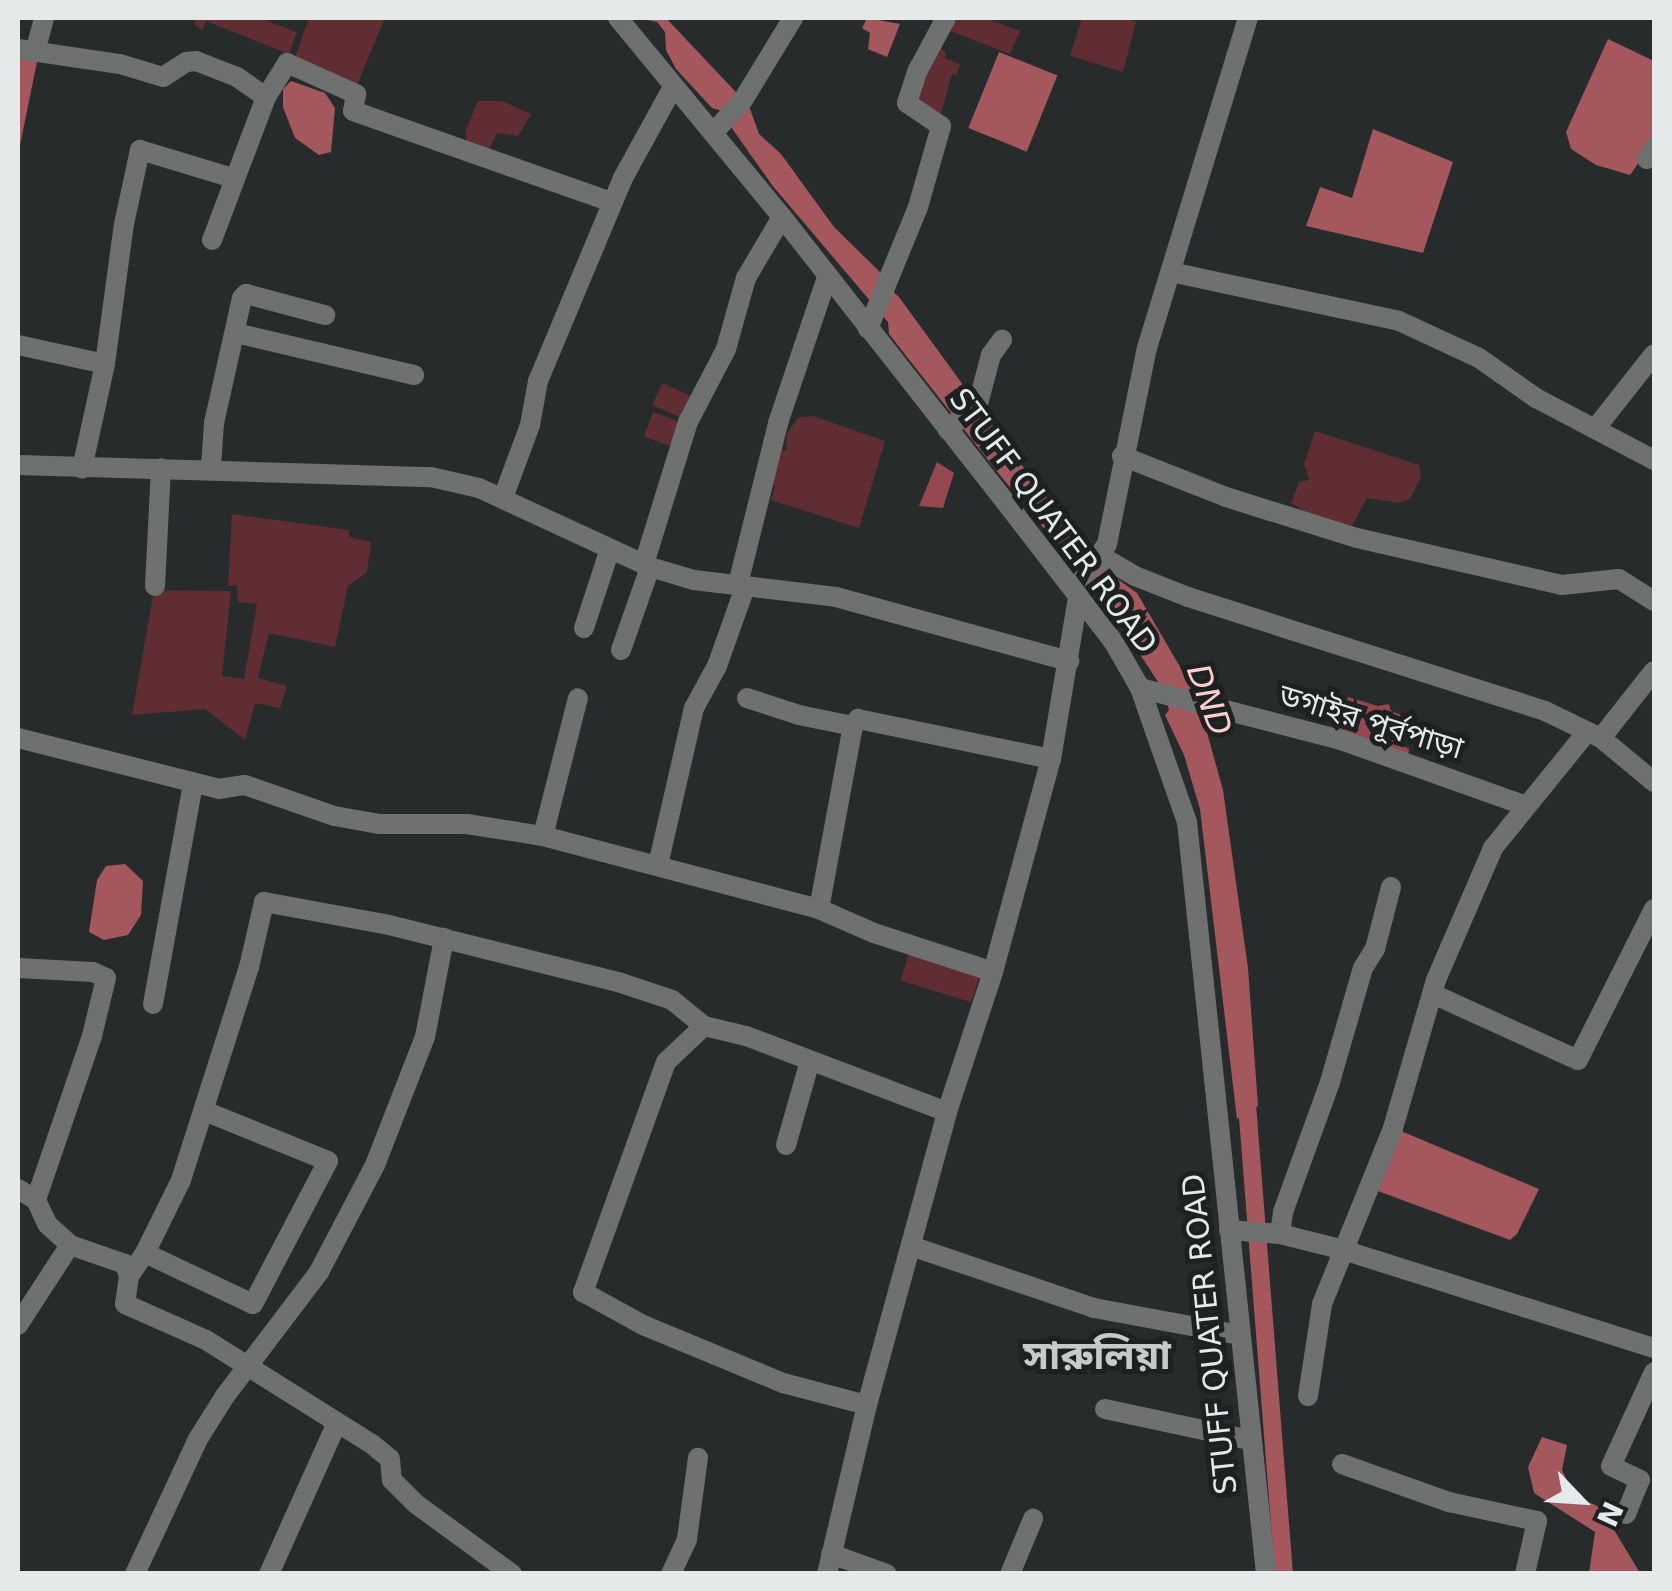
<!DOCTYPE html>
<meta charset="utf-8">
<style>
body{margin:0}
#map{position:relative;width:1672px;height:1591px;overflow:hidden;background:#272b2b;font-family:"DejaVu Sans","Noto Sans Bengali",sans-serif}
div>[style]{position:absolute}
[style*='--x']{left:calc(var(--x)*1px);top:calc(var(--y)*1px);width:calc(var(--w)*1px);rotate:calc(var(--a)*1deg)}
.green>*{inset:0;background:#5f2d32;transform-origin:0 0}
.forest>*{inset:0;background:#954850}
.water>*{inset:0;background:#a5575e;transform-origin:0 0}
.canal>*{height:18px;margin:-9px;padding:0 9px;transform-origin:9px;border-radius:9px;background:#a5575e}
.minor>*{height:20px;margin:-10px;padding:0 10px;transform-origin:10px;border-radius:10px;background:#6f7170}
.tertiary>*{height:20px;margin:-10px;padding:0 10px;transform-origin:10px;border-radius:10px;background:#6f7170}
span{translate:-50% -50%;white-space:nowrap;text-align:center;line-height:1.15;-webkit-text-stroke:10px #1e2121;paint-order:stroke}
.street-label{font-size:30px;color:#e6e9e9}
.water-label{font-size:32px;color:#fdced0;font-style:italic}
.district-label{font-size:40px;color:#c6cbca;font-weight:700}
.frame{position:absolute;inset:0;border:20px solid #e6e9e9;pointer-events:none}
.north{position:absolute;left:1532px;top:1451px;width:100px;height:100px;-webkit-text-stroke:8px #1e2121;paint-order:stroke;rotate:115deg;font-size:28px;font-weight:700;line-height:40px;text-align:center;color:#e6e9e9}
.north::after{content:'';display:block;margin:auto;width:35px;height:45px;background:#e6e9e9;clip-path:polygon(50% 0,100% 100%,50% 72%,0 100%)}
</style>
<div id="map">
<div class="green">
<i style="clip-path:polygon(196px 18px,259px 18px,297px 32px,289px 54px,206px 21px,202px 30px,194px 24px)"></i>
<i style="clip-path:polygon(309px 18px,385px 18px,356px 87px,294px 60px)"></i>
<i style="clip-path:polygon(951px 18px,985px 18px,1020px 31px,1010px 54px,945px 29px)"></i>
<i style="clip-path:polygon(1082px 18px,1123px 18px,1136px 22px,1123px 72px,1070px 56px)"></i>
<i style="clip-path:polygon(936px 46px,946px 52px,945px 58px,960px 64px,957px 75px,952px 74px,940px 117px,916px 96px)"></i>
<i style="clip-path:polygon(478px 101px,502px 101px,531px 114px,518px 136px,497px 133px,486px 155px,467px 142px,465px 132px)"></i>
<i style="left:662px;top:383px;width:35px;height:24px;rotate:24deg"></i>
<i style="left:653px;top:412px;width:32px;height:26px;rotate:20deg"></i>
<i style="clip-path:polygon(813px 416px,885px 441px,859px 528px,771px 500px,775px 486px,767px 482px,773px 449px,786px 450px,787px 433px,799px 417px)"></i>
<i style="clip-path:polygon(1315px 431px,1419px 465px,1421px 477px,1410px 499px,1399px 503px,1367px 498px,1352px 526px,1306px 512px,1291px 503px,1299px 482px,1309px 480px,1304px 464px)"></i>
<i style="clip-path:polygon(232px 514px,349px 530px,349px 537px,371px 542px,367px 572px,348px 586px,335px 647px,269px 633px,258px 678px,287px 686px,280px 708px,255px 703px,245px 740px,205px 709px,132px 715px,154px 590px,231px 591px,222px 676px,244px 679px,257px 604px,238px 602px,237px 585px,228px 586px)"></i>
<i style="left:910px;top:950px;width:74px;height:32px;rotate:17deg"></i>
</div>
<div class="forest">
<i style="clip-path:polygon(937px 462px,954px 473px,943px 508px,919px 506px)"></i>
<i style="clip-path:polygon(1348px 697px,1378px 706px,1389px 704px,1391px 711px,1410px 718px,1413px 741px,1402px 739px,1399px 744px,1409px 749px,1408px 757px,1335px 729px)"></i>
</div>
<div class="water">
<i style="clip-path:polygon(637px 18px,666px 18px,749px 106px,759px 134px,781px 154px,834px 227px,880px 272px,882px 282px,899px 297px,1017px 459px,1105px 570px,1137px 593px,1190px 684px,1193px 708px,1201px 711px,1223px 790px,1248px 968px,1258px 1106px,1237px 1119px,1200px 809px,1184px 755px,1165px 715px,1169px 710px,1162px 688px,1080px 563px,1051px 537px,999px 474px,889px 334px,888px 322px,772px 185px,719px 110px,712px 108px,676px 69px,666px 50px,665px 32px,657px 22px)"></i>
<i style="clip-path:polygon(867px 18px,900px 24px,887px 57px,868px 49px,870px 33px,862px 28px)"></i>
<i style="clip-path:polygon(1608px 39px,1654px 61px,1654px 141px,1630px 175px,1596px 165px,1571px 149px,1566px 132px)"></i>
<i style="left:999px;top:52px;width:63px;height:82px;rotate:22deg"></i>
<i style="clip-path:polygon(18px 55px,38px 57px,18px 155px)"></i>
<i style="clip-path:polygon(291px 81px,325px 93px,335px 108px,331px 152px,319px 155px,295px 138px,283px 107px,283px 89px)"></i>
<i style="clip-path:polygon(1373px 129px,1453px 162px,1423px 253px,1306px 226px,1320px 187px,1352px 198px)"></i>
<i style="clip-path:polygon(125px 864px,143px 881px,141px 915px,128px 935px,104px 940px,89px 932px,97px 880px,106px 866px)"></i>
<i style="clip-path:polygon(1396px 1129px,1539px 1189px,1517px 1234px,1510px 1240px,1378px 1191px)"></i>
<i style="clip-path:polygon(1542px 1437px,1567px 1445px,1562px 1470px,1570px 1487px,1580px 1498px,1610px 1512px,1614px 1530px,1640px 1573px,1589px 1573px,1595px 1532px,1534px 1493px,1528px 1467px)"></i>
</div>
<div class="canal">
<i style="--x:1246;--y:1092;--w:483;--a:85.5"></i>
</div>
<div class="minor">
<i style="--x:18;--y:49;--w:103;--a:8.4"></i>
<i style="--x:120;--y:64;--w:45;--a:16.8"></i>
<i style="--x:163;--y:77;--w:27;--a:-33"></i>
<i style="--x:186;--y:62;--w:10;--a:-6"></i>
<i style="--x:196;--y:61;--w:44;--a:21.3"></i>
<i style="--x:237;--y:77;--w:35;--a:35"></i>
<i style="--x:35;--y:52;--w:35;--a:-75"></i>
<i style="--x:714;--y:132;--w:43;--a:-47.8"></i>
<i style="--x:743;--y:100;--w:96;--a:-58.6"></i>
<i style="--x:1647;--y:159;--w:13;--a:-58"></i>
<i style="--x:212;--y:240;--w:153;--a:-69.3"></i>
<i style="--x:266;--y:97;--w:40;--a:-58"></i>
<i style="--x:287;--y:63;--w:76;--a:24.2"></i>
<i style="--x:356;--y:94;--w:17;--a:100"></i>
<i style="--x:353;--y:111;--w:275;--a:19.4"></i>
<i style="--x:1171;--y:272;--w:233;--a:12.1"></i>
<i style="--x:1399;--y:321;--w:88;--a:24.8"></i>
<i style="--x:1479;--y:358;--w:70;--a:35.1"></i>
<i style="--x:1536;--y:398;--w:133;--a:27.7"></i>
<i style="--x:868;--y:329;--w:132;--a:-67.7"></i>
<i style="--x:918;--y:207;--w:84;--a:-74.1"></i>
<i style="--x:941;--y:126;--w:41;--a:-145.9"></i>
<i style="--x:907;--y:103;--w:35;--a:-72"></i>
<i style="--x:918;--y:70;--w:59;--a:-61.7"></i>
<i style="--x:236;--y:333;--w:183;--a:13.3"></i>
<i style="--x:18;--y:345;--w:89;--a:12.3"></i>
<i style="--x:105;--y:364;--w:107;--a:102.4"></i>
<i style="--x:105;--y:364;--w:141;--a:-82.3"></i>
<i style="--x:124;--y:224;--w:76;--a:-77.8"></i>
<i style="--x:140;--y:150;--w:97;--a:16.8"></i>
<i style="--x:1595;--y:429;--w:95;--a:-51.8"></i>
<i style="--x:948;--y:430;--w:43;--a:-44.1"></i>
<i style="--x:979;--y:400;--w:47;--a:-75.1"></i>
<i style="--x:991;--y:355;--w:19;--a:-54"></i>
<i style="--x:1122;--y:456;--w:112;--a:21.5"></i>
<i style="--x:1226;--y:497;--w:137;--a:17.4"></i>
<i style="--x:1357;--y:538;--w:210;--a:12.9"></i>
<i style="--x:1562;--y:585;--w:57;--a:-6"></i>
<i style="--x:1619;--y:579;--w:41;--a:32.2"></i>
<i style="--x:18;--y:465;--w:413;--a:1.7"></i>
<i style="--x:431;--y:477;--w:49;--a:12.9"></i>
<i style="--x:479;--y:488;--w:188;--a:24.8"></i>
<i style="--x:650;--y:567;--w:46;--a:16.5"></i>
<i style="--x:694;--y:580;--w:143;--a:6.8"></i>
<i style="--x:836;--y:597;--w:242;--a:15.4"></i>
<i style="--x:211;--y:467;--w:44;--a:-86.1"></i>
<i style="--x:214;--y:423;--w:128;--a:-77.4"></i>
<i style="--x:242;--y:298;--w:6;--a:-45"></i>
<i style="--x:246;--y:294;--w:82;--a:14.9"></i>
<i style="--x:503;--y:498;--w:78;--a:-69.7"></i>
<i style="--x:530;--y:425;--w:45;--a:-79.7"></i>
<i style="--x:538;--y:381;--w:220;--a:-67.3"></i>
<i style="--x:623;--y:178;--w:104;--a:-61.2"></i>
<i style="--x:1099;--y:555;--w:42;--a:30.3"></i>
<i style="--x:1135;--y:576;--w:57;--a:21.6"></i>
<i style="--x:1188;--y:597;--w:375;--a:17.7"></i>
<i style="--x:1545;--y:711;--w:62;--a:25.7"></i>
<i style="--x:1601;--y:738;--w:69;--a:39.7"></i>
<i style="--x:644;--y:564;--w:149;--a:-72.8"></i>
<i style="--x:688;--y:422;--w:82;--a:-62.5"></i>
<i style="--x:726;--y:349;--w:74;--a:-74.3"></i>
<i style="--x:746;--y:278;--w:71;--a:-59.5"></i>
<i style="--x:155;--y:586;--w:118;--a:-87.1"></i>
<i style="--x:584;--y:628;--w:83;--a:-71.8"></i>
<i style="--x:621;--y:650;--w:88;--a:-70.7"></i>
<i style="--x:1140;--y:688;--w:208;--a:14.5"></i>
<i style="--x:1341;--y:740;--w:194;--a:19.6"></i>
<i style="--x:747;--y:698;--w:55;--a:18.1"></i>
<i style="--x:799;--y:715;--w:55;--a:11.5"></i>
<i style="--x:853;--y:726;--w:9;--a:-54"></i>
<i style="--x:858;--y:719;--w:197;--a:11.7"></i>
<i style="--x:18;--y:738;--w:207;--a:14.2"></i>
<i style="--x:219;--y:789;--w:26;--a:-9"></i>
<i style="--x:245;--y:785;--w:94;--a:19.2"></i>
<i style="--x:334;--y:816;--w:47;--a:9.9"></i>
<i style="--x:380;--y:824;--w:87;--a:0"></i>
<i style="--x:467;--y:824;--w:77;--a:9"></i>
<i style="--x:543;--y:836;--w:285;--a:14.8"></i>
<i style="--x:819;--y:909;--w:60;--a:23.6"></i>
<i style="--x:874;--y:933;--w:125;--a:18.1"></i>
<i style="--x:1601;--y:738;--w:85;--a:-51.7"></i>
<i style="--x:543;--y:836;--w:142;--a:-75.8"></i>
<i style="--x:658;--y:865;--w:161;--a:-77.1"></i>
<i style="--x:694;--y:708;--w:48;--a:-61.3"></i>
<i style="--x:717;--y:666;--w:77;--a:-70.4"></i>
<i style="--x:743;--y:593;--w:10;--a:-119"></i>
<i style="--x:738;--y:584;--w:166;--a:-76"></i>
<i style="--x:778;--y:423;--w:154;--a:-71.4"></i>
<i style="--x:819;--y:909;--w:186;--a:-79.5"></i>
<i style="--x:18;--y:968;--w:75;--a:3.1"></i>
<i style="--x:93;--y:972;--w:14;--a:25"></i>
<i style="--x:106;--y:978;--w:60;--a:103.6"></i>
<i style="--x:92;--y:1036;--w:173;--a:108.9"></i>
<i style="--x:1433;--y:994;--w:159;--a:24.5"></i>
<i style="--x:1578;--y:1060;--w:169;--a:-63.3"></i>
<i style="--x:153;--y:1004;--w:225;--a:-79.7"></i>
<i style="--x:704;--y:1026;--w:52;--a:136.5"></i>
<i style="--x:666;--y:1062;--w:245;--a:109.8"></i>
<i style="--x:583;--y:1292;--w:68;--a:28.8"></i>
<i style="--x:643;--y:1325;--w:152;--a:22.5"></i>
<i style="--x:783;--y:1383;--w:87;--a:14.7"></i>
<i style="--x:786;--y:1145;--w:87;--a:-74.1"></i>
<i style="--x:18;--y:1189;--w:21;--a:31"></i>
<i style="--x:36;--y:1200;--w:26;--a:65"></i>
<i style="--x:47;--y:1224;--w:31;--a:42"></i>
<i style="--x:70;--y:1245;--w:58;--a:19.1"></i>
<i style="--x:125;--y:1264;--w:13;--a:72"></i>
<i style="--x:129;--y:1276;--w:28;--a:98"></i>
<i style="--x:125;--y:1304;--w:89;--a:24"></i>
<i style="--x:206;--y:1340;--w:196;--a:32.1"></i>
<i style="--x:372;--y:1444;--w:23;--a:40"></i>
<i style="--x:390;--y:1459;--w:21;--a:85"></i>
<i style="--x:392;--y:1480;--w:34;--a:45"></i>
<i style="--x:416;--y:1504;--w:119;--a:36.1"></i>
<i style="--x:1229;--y:1230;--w:51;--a:4.5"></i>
<i style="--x:1280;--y:1234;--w:62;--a:14"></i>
<i style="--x:1340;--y:1249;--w:329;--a:17.5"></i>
<i style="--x:1280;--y:1234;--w:22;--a:-82"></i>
<i style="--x:1283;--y:1212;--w:138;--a:-70.1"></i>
<i style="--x:1330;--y:1082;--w:119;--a:-73.9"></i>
<i style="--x:1363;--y:968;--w:22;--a:-58"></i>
<i style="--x:1375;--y:949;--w:64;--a:-75.5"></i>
<i style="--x:911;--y:1246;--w:193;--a:18.7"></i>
<i style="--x:1094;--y:1308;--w:147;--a:10.5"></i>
<i style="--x:145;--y:1253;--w:119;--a:25.3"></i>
<i style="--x:253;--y:1304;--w:161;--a:-62.3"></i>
<i style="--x:328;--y:1161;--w:134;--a:-158"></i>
<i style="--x:129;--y:1276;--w:28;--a:-55"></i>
<i style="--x:145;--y:1253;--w:81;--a:-63.7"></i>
<i style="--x:181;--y:1180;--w:224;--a:-72.3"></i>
<i style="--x:249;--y:967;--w:67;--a:-77"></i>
<i style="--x:264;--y:902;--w:127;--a:10.4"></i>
<i style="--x:389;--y:925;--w:239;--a:14"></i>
<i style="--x:621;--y:983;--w:54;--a:18.4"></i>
<i style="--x:672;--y:1000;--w:41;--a:39.1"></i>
<i style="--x:704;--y:1026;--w:43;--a:13.4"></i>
<i style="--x:746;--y:1036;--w:215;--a:20.7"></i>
<i style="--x:18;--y:1325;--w:95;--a:-57"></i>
<i style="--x:1308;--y:1396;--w:93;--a:-81.3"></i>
<i style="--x:1322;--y:1304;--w:190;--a:-68"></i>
<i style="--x:1393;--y:1128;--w:154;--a:-73.8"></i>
<i style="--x:1436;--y:980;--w:144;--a:-66.6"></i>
<i style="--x:1493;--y:848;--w:149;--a:-51"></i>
<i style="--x:1105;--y:1409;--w:147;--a:12.1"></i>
<i style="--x:1342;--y:1464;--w:114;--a:19.6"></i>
<i style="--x:1449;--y:1502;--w:90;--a:12.2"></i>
<i style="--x:1537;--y:1521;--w:54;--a:102.8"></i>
<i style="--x:1626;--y:1514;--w:37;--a:-68"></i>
<i style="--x:1640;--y:1480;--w:32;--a:-154"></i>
<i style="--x:1611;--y:1466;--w:103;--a:-65.4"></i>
<i style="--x:831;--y:1554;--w:59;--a:19.7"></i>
<i style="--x:135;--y:1574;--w:149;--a:-65"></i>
<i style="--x:198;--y:1439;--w:51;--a:-57.9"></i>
<i style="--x:225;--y:1396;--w:156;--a:-52.8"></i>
<i style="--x:319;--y:1272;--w:121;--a:-62.4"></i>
<i style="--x:375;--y:1165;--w:137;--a:-68.7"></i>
<i style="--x:425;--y:1037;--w:101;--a:-79.1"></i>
<i style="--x:269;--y:1574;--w:163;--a:-65.8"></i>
<i style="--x:671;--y:1574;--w:38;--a:-65"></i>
<i style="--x:687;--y:1539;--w:82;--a:-82.3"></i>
<i style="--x:1010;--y:1574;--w:60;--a:-67.3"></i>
</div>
<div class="tertiary">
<i style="--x:618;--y:18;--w:258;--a:50.5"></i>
<i style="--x:782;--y:217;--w:381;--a:51.9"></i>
<i style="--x:1017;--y:517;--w:157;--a:52.3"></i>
<i style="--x:1113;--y:641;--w:54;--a:60.1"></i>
<i style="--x:1140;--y:688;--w:142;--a:70.7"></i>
<i style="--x:1187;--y:822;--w:756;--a:84"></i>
<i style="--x:827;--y:1574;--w:174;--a:-76.7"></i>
<i style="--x:867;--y:1405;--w:304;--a:-74.7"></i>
<i style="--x:947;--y:1112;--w:147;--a:-71.8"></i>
<i style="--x:993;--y:972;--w:221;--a:-74.8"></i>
<i style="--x:1051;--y:759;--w:164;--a:-80.5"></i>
<i style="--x:1078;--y:597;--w:21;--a:-73"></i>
<i style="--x:1084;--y:577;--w:40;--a:-55.1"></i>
<i style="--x:1107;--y:544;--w:200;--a:-78.5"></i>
<i style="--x:1147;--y:348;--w:345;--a:-73"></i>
</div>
<div class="street-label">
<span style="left:1053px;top:521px;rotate:53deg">STUFF QUATER ROAD</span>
<span style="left:1371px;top:722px;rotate:17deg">ডগাইর পূর্বপাড়া</span>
<span style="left:1210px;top:1334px;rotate:-96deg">STUFF QUATER ROAD</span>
</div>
<div class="water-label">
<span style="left:1209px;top:700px;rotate:70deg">DND</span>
</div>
<div class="district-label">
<span style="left:1097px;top:1355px">সারুলিয়া</span>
</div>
<div class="frame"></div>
<div class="north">N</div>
</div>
